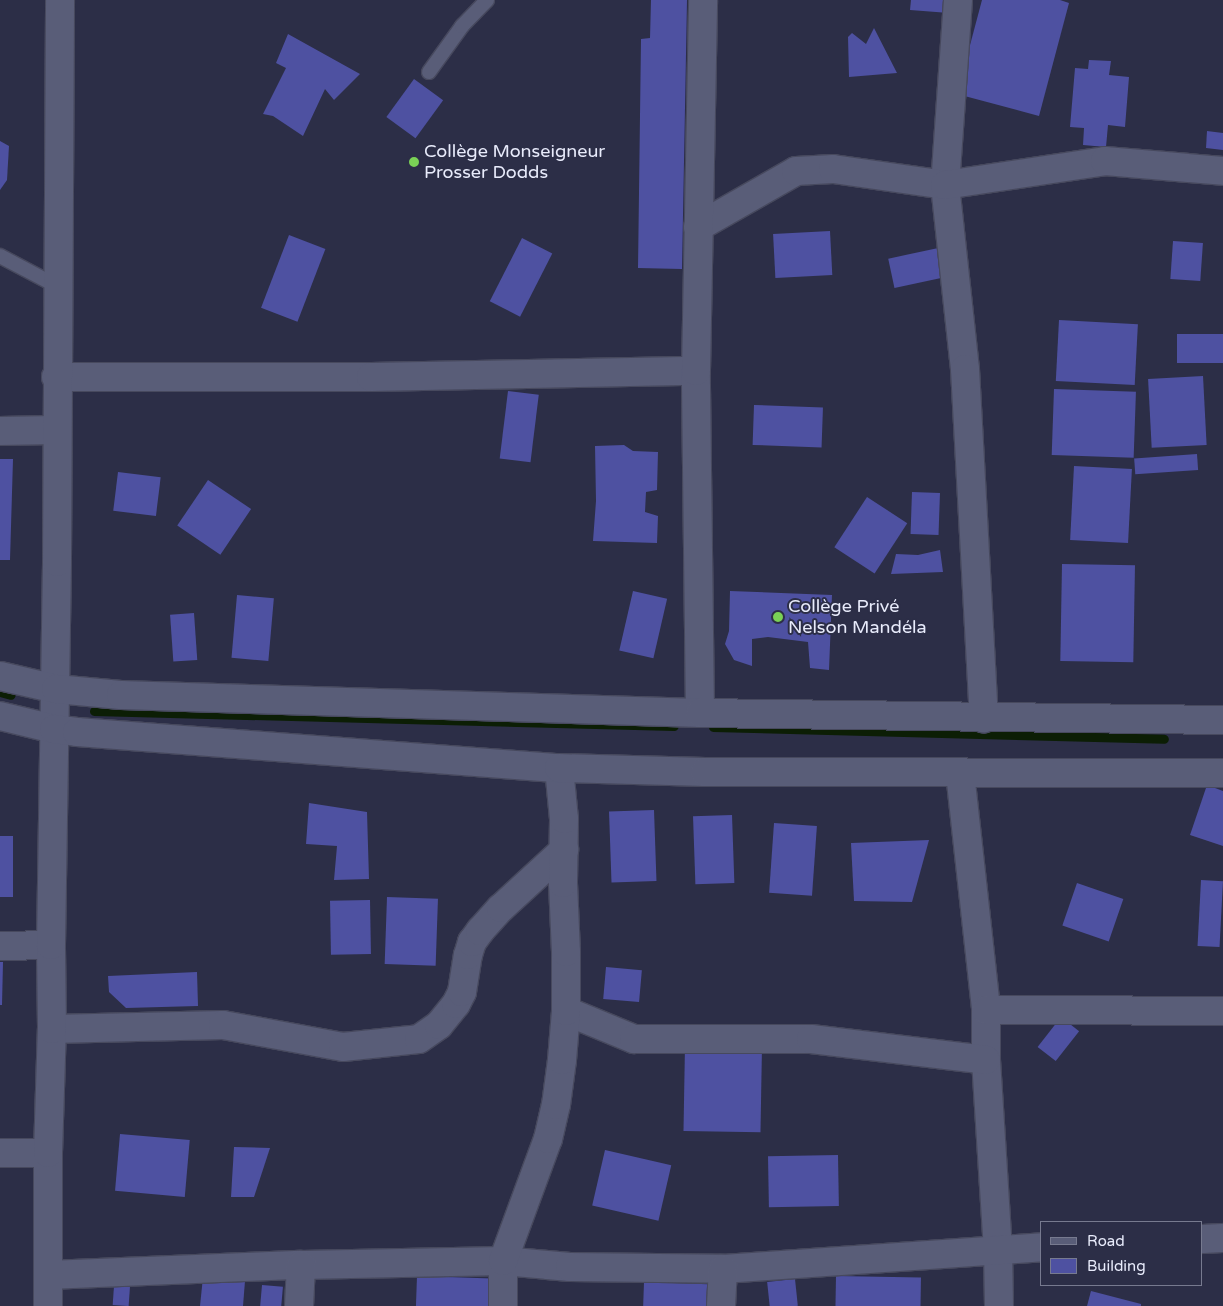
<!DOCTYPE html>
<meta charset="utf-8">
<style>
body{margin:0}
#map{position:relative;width:1223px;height:1306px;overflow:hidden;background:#2c2e47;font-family:"Varela Round",sans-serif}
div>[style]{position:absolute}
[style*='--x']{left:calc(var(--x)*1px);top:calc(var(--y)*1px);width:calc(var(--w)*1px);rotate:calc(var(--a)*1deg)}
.stream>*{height:9px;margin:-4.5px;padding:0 4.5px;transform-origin:4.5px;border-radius:4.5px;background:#0c1e05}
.building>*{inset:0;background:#4e51a1;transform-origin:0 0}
.roads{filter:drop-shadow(1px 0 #47495e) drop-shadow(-1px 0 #47495e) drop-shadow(0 1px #47495e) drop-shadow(0 -1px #47495e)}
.service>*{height:14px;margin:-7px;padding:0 7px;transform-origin:7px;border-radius:7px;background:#595d78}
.minor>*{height:28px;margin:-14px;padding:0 14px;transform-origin:14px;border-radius:14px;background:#595d78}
.tertiary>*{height:28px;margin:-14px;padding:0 14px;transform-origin:14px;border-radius:14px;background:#595d78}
.dots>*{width:14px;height:14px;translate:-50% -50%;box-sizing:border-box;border:2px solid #2c2e47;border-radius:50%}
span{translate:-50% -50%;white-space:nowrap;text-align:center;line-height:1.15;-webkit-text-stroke:4px #2c2e47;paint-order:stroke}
.poi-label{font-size:18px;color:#e8ebfb}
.left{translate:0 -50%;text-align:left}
.legend{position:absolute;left:1040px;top:1221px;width:162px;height:65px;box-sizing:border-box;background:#2c2e47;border:1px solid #777a8f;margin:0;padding:6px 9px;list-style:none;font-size:15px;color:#e8ebfb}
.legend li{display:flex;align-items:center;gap:10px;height:25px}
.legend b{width:25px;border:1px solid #777a8f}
</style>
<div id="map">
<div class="stream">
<i style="--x:0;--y:692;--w:11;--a:15"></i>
<i style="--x:94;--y:711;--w:580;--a:1.48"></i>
<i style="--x:713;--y:727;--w:451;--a:1.5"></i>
</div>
<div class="building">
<i style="clip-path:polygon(651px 0,687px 0,682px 269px,638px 268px,641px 39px,650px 38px)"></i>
<i style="clip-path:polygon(911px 0,950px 0,949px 13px,910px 10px)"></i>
<i style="clip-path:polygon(982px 0,1060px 0,1069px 3px,1039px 116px,957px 94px)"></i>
<i style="clip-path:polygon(874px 28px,897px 73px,849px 77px,848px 37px,852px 33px,866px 44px)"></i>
<i style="clip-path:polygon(288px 34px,360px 74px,334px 100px,325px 89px,303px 136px,273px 116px,263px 114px,286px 68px,276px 63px)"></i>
<i style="clip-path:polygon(1089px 60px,1111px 61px,1109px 75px,1129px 77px,1125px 127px,1108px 125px,1106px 147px,1083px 145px,1084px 128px,1070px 127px,1075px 68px,1088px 69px)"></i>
<i style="left:414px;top:79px;width:36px;height:47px;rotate:36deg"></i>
<i style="clip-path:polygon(1207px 131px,1223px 133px,1223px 150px,1206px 148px)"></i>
<i style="clip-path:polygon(0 141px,9px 146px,7px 180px,0 190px)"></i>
<i style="left:830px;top:231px;width:44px;height:57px;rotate:87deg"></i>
<i style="left:289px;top:235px;width:39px;height:78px;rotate:21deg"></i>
<i style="left:522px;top:238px;width:34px;height:71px;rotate:27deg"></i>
<i style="left:1173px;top:241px;width:30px;height:38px;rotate:4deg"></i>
<i style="left:943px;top:247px;width:30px;height:56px;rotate:78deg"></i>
<i style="left:1059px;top:320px;width:79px;height:61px;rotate:3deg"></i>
<i style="left:1177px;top:334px;width:46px;height:29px"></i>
<i style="left:1203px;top:376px;width:69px;height:55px;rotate:87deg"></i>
<i style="left:1054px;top:389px;width:82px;height:66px;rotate:2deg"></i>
<i style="left:508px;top:391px;width:31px;height:68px;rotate:7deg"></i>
<i style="left:754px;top:405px;width:69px;height:40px;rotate:2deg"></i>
<i style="clip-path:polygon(624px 445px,633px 451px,658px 452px,657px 490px,646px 492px,645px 512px,658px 516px,657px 543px,593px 541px,596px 501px,595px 446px)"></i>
<i style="left:1197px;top:454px;width:16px;height:63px;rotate:86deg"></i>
<i style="clip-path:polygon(0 459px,13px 459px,10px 560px,0 560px)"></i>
<i style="left:1074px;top:466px;width:58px;height:74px;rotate:3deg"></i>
<i style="left:118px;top:472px;width:43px;height:39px;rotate:7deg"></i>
<i style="left:208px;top:480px;width:52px;height:55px;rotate:34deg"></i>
<i style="left:912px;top:492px;width:28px;height:42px;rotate:2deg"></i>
<i style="left:867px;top:497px;width:48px;height:60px;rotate:33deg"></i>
<i style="clip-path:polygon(940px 550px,943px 572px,891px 574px,896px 554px,918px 555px)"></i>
<i style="left:1062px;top:564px;width:73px;height:97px;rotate:1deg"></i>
<i style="left:633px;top:591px;width:35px;height:61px;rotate:13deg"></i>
<i style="clip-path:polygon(730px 591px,832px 595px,829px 670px,810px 668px,808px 642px,768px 637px,752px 639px,752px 666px,734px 660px,725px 644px,729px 631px)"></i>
<i style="left:237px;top:595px;width:37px;height:63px;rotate:5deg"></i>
<i style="left:194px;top:613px;width:47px;height:24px;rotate:86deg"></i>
<i style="clip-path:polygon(1207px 785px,1223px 791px,1223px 846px,1190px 835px)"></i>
<i style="clip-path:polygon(309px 803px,367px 812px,369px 879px,334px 880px,337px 846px,306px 844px)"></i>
<i style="left:654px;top:810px;width:71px;height:45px;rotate:88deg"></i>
<i style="left:732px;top:815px;width:68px;height:39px;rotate:88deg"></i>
<i style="left:774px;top:823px;width:43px;height:70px;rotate:4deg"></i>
<i style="left:0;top:836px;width:13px;height:61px"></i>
<i style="clip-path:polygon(929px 840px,912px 902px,854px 901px,851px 843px)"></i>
<i style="left:1201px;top:880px;width:22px;height:66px;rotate:3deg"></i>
<i style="left:1077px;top:883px;width:49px;height:45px;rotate:19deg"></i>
<i style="left:387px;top:897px;width:51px;height:67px;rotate:2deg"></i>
<i style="left:370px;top:900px;width:54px;height:40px;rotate:89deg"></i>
<i style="clip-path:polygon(0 962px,3px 962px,2px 1005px,0 1005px)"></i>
<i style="left:606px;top:967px;width:36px;height:32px;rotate:5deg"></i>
<i style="clip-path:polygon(197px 972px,198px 1006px,126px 1008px,109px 992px,108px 976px)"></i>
<i style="left:1061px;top:1017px;width:23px;height:38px;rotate:38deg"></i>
<i style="left:685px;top:1045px;width:77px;height:86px;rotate:1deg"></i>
<i style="left:120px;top:1134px;width:70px;height:57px;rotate:5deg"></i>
<i style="clip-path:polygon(234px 1147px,270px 1148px,254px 1197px,231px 1197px)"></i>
<i style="left:605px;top:1150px;width:68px;height:57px;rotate:13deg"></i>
<i style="left:838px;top:1155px;width:51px;height:70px;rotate:89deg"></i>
<i style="left:417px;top:1276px;width:75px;height:30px;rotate:2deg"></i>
<i style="left:836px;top:1276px;width:85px;height:30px;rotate:1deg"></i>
<i style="clip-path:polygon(203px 1277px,245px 1281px,243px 1306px,200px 1306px)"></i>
<i style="left:795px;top:1279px;width:27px;height:28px;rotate:84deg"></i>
<i style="left:644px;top:1282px;width:71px;height:24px;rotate:2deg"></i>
<i style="left:262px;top:1285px;width:21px;height:21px;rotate:5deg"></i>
<i style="left:114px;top:1286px;width:16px;height:19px;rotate:4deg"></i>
<i style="clip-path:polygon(1091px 1291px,1141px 1304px,1141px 1306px,1087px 1306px)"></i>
</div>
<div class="roads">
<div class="service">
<i style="--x:429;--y:72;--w:57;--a:-54.3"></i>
<i style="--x:462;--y:26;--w:36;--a:-46"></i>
<i style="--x:0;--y:256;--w:64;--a:27.8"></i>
</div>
<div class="minor">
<i style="--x:958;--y:0;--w:185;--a:94"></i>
<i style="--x:945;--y:185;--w:185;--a:83.8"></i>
<i style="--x:965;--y:369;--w:350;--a:86.9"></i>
<i style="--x:698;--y:227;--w:113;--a:-29.7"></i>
<i style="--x:796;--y:171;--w:37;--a:-3"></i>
<i style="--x:833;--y:169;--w:113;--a:8.1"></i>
<i style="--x:945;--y:185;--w:162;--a:-8.5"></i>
<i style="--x:1105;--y:161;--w:118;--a:4.8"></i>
<i style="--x:56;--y:377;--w:315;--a:0"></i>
<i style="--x:371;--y:377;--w:325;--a:-1.1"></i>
<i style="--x:0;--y:431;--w:56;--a:-1"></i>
<i style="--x:700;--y:713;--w:342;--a:-90.7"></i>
<i style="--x:696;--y:371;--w:371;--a:-88.9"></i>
<i style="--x:960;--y:773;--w:238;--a:83.7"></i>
<i style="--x:986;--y:1010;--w:50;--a:90"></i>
<i style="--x:986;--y:1060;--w:189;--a:86.4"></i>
<i style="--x:998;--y:1249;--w:57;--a:89"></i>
<i style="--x:0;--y:946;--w:51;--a:-1.1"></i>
<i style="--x:986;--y:1010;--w:237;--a:0.2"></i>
<i style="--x:566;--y:1011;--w:74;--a:22.4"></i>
<i style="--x:634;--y:1039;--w:177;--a:0"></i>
<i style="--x:811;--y:1039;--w:176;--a:6.8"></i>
<i style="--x:52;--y:1029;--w:171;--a:-1.3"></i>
<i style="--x:223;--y:1025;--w:122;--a:10.4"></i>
<i style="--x:343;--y:1047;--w:76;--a:-6"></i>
<i style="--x:419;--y:1039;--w:24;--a:-35"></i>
<i style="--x:439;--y:1025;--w:27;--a:-51"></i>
<i style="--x:456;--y:1004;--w:13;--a:-63"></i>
<i style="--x:462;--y:992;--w:37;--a:-81"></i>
<i style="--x:468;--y:955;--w:14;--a:-73"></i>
<i style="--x:472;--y:942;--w:14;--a:-54"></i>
<i style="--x:480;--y:931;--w:31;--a:-48"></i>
<i style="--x:501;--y:908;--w:86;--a:-42.6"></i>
<i style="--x:0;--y:1153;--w:48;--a:0"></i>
<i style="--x:1202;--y:1239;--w:21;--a:-3"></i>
<i style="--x:48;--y:1275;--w:253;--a:-2.3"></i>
<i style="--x:301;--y:1265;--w:202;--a:-1.1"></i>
<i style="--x:503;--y:1261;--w:67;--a:5.1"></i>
<i style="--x:570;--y:1267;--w:153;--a:0.7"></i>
<i style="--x:723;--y:1269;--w:320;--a:-3.9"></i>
<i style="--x:48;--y:1306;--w:153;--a:-90"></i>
<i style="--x:48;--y:1153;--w:124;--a:-88.2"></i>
<i style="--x:52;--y:1029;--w:84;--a:-90.7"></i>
<i style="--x:51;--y:945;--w:383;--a:-89.1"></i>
<i style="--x:57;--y:562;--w:562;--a:-89.69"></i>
<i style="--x:299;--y:1306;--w:41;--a:-87.2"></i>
<i style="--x:503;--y:1306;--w:45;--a:-90"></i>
<i style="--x:503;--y:1261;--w:130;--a:-69.8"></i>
<i style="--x:548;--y:1139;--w:35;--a:-77"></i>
<i style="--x:556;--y:1105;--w:45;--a:-82.4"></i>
<i style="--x:562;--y:1060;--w:49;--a:-85.3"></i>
<i style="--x:566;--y:1011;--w:59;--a:-90"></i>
<i style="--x:566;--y:952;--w:69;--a:-92.5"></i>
<i style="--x:563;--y:883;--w:64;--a:-89.1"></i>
<i style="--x:564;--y:819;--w:51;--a:-95.6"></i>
<i style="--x:721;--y:1306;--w:37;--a:-87"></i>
</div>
<div class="tertiary">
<i style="--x:0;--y:676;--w:57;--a:13.1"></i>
<i style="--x:56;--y:689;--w:65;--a:5.3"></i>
<i style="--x:121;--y:695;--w:579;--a:1.78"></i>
<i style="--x:700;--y:713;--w:523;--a:0.77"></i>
<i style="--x:0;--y:716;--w:56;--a:13.5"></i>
<i style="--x:54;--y:729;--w:23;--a:7"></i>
<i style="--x:77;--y:732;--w:483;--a:4.3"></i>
<i style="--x:559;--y:768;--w:146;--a:1.6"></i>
<i style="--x:705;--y:772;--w:518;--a:0.11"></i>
</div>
</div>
<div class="dots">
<i style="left:414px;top:162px;background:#7ad156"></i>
<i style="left:778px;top:617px;background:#7ad156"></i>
</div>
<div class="poi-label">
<span class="left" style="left:424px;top:162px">Collège Monseigneur<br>Prosser Dodds</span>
<span class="left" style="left:788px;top:617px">Collège Privé<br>Nelson Mandéla</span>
</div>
<ul class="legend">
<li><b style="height:6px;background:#595d78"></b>Road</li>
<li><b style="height:14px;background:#4e51a1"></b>Building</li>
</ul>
</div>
